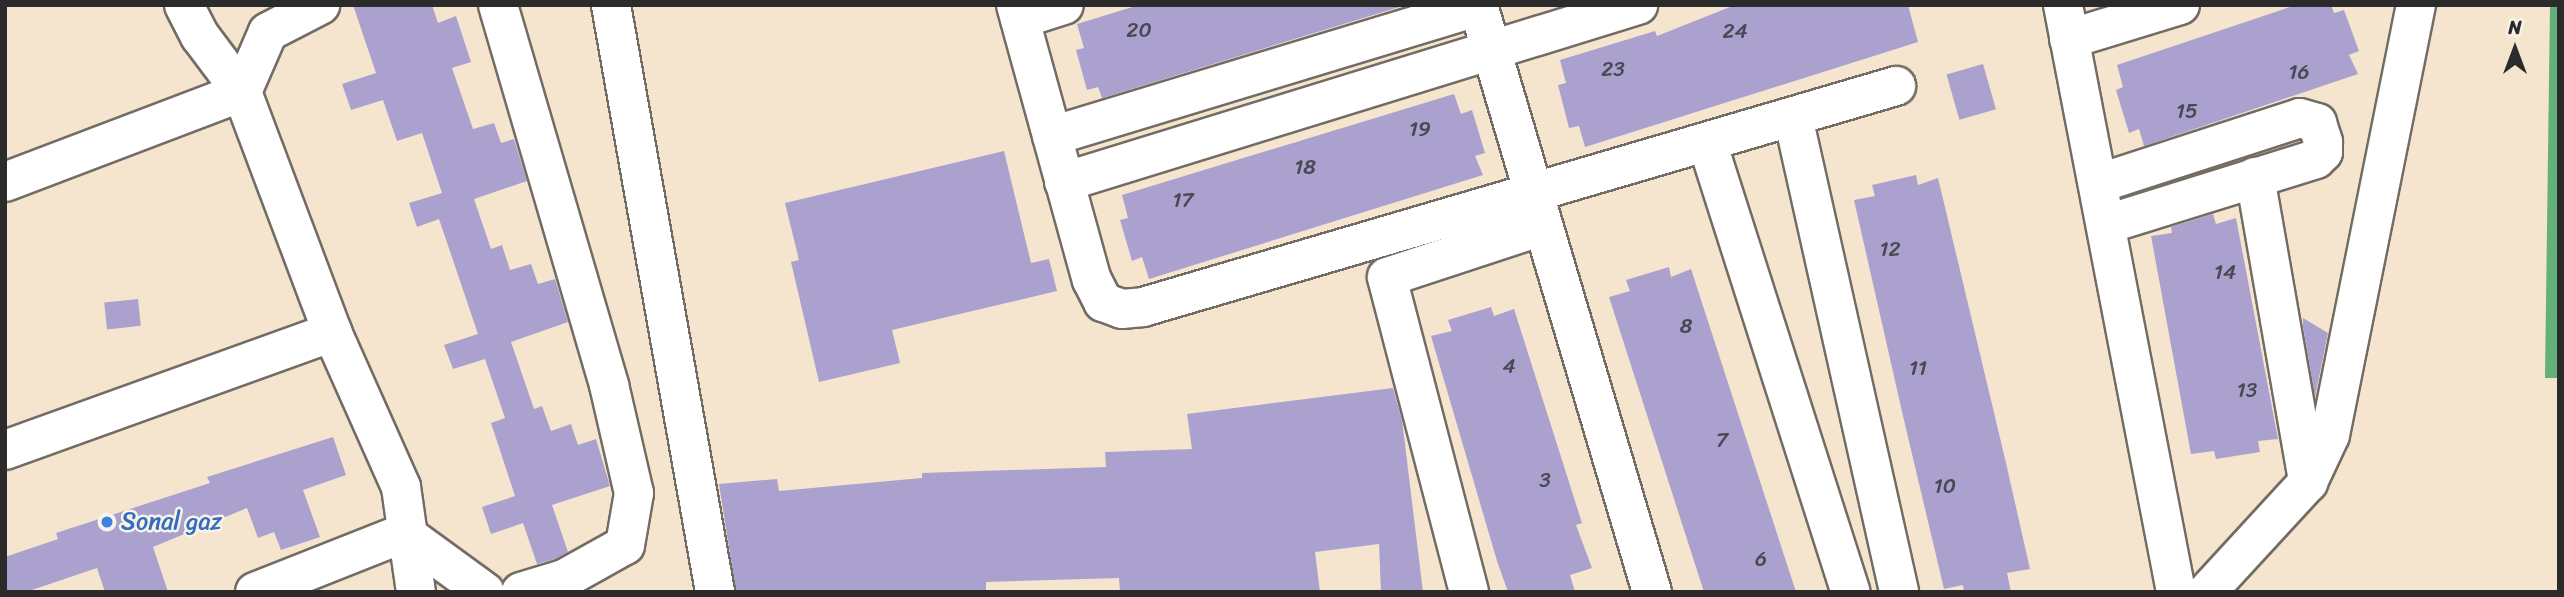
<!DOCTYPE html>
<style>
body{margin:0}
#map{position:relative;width:2564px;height:597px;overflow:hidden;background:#f5e5ce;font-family:Sriracha,sans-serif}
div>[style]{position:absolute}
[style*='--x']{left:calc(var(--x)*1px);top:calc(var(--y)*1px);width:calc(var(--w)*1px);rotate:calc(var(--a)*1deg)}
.forest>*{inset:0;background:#63b079}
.building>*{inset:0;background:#aaa1cf;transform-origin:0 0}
.roads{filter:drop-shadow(2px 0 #726c64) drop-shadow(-2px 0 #726c64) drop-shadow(0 2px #726c64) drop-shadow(0 -2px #726c64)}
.minor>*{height:38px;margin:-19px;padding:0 19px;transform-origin:19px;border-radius:19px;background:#fff}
.dots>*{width:19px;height:19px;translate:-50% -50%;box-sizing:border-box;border:4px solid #f7f3e8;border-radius:50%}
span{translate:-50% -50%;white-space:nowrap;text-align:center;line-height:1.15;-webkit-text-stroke:5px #f7f3e8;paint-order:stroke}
.number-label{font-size:21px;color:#4b4854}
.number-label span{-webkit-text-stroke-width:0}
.shop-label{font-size:24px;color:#366cbe}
.left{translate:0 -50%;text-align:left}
.frame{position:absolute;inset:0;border:7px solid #2b2b2b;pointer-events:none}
.north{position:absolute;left:2480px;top:14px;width:70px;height:70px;-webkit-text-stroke:5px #f7f3e8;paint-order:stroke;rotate:0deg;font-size:19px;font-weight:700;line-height:28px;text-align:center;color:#2b2b2b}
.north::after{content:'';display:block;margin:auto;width:24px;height:32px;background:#2b2b2b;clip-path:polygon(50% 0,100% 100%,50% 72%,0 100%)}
</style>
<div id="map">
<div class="forest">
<i style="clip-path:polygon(2550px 5px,2559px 5px,2559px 378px,2545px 378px)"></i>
</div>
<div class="building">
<i style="clip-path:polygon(353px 5px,432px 5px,438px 23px,456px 16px,471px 62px,452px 68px,473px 129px,494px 123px,501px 143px,514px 139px,527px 181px,474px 199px,491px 249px,502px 245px,510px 270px,531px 264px,538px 284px,555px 279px,568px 322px,511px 342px,534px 409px,542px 406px,551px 431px,571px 424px,578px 445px,596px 439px,610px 486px,552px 505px,568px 552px,555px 559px,537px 564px,523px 523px,491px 534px,482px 507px,515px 496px,491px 423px,505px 418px,485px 359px,453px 369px,444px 345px,478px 334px,439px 219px,417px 227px,409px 203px,442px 193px,422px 133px,397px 141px,383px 100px,351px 110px,342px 84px,376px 73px)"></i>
<i style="clip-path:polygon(1139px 5px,1406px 5px,1102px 98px,1098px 87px,1087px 90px,1076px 50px,1084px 48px,1077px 24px)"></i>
<i style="clip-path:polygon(1735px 5px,1908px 5px,1918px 42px,1585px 147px,1579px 126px,1569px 128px,1558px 85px,1566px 83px,1560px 60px,1655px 31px,1657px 36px)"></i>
<i style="clip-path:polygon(2296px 5px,2331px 5px,2334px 13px,2344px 10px,2359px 51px,2349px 55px,2358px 74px,2144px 146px,2139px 129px,2129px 133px,2116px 90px,2123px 87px,2117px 65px)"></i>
<i style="left:1983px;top:64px;width:47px;height:38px;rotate:74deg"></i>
<i style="clip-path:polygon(1454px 94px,1461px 114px,1472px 110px,1485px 153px,1475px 156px,1483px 175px,1149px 279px,1142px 257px,1132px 261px,1120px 220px,1128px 218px,1122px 195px)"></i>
<i style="clip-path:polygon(1004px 151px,1031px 263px,1049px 259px,1057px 291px,892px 330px,900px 363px,819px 382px,791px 262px,799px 260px,785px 203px)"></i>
<i style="clip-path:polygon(1916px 175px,1918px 185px,1938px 178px,2006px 463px,2030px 569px,2007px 573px,2011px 592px,1964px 592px,1963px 585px,1944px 589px,1903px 416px,1854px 200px,1875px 196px,1872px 185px)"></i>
<i style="clip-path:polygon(2213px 214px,2216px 224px,2236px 218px,2278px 439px,2258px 441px,2260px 452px,2216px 459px,2214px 451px,2191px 454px,2151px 236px,2172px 233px,2171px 227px)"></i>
<i style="clip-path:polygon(1669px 267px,1671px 277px,1691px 269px,1796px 592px,1704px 592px,1609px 297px,1630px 291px,1626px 280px)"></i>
<i style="left:138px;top:299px;width:27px;height:34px;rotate:84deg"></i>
<i style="clip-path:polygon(1491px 307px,1494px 316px,1514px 309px,1582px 523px,1576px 525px,1592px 568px,1570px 575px,1575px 592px,1508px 592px,1497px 561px,1431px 336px,1452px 331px,1448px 320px)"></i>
<i style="clip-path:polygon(2303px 318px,2328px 333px,2315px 397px,2303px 326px)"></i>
<i style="clip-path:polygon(1393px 388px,1402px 420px,1423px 592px,1381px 592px,1379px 544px,1315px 552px,1320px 592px,1120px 592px,1119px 578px,986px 582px,986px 592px,736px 592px,719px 484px,777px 479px,779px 491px,922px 478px,922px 473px,1106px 467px,1105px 452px,1192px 449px,1187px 414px)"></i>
<i style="clip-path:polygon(333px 437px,346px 475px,303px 490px,320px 537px,281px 550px,274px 532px,258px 538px,247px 508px,153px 547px,168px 592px,105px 592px,97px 568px,26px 592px,5px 592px,5px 557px,58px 539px,56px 533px,210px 483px,207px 477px)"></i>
</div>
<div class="roads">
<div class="minor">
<i style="--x:184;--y:5;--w:35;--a:63"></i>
<i style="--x:200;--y:36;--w:70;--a:53.1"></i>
<i style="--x:242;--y:92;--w:256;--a:69.4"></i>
<i style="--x:332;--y:332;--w:170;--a:66"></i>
<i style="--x:401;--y:487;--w:106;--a:81.9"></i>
<i style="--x:498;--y:5;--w:396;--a:73.7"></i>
<i style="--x:609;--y:385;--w:111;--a:77"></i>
<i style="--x:634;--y:493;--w:53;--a:99.8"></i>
<i style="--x:625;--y:545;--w:70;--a:150.9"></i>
<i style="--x:564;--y:579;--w:45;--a:163.2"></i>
<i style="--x:611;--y:5;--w:596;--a:79.95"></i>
<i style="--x:1016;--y:5;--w:285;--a:74.6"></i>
<i style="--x:1092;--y:280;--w:25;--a:63"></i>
<i style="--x:1103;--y:302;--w:20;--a:20"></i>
<i style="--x:1122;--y:309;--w:21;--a:-5"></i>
<i style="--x:1143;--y:307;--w:785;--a:-16.36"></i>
<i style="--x:1478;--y:5;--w:612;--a:73.49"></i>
<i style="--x:2063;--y:5;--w:598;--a:79.1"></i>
<i style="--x:1020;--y:19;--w:46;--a:-17.7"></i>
<i style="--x:2069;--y:39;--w:116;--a:-17"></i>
<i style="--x:1793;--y:117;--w:487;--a:77.4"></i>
<i style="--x:1052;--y:136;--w:446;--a:-16.9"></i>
<i style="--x:1707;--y:142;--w:472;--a:72.3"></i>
<i style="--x:2255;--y:177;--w:310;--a:80.1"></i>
<i style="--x:5;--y:182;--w:254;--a:-20.8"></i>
<i style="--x:242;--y:92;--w:65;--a:-66.6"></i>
<i style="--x:268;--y:32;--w:59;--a:-27.4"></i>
<i style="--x:1064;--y:182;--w:601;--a:-17.14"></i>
<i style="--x:2100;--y:183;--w:210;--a:-18"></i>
<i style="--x:2300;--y:118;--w:18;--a:16"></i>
<i style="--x:2317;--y:123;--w:20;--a:72"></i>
<i style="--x:2323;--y:142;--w:10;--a:90"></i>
<i style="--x:2323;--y:152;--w:10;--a:135"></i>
<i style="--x:2316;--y:159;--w:219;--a:162.7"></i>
<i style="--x:5;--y:450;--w:348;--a:-19.8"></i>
<i style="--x:255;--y:592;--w:160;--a:-21.6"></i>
<i style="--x:404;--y:533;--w:100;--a:36.1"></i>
<i style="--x:1469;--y:592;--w:325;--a:-104.6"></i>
<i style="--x:1387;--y:277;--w:163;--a:-18.2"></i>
<i style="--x:2207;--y:592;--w:149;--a:-47.4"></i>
<i style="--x:2308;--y:482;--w:52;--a:-64.9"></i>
<i style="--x:2330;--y:435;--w:439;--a:-78.7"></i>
</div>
</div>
<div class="dots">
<i style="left:107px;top:522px;background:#3f7fe0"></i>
</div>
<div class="number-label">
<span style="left:1139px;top:30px">20</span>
<span style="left:1735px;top:31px">24</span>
<span style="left:1613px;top:69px">23</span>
<span style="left:2299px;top:72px">16</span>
<span style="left:2187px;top:111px">15</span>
<span style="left:1420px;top:129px">19</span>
<span style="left:1305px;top:167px">18</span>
<span style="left:1183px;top:200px">17</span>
<span style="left:1890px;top:249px">12</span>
<span style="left:2225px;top:272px">14</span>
<span style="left:1686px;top:326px">8</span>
<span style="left:1509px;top:366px">4</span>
<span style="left:1918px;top:368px">11</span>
<span style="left:2247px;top:390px">13</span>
<span style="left:1722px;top:440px">7</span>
<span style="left:1545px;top:480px">3</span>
<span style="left:1945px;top:486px">10</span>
<span style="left:1761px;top:559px">6</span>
</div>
<div class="shop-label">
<span class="left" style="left:121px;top:522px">Sonal gaz</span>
</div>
<div class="frame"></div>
<div class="north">N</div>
</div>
